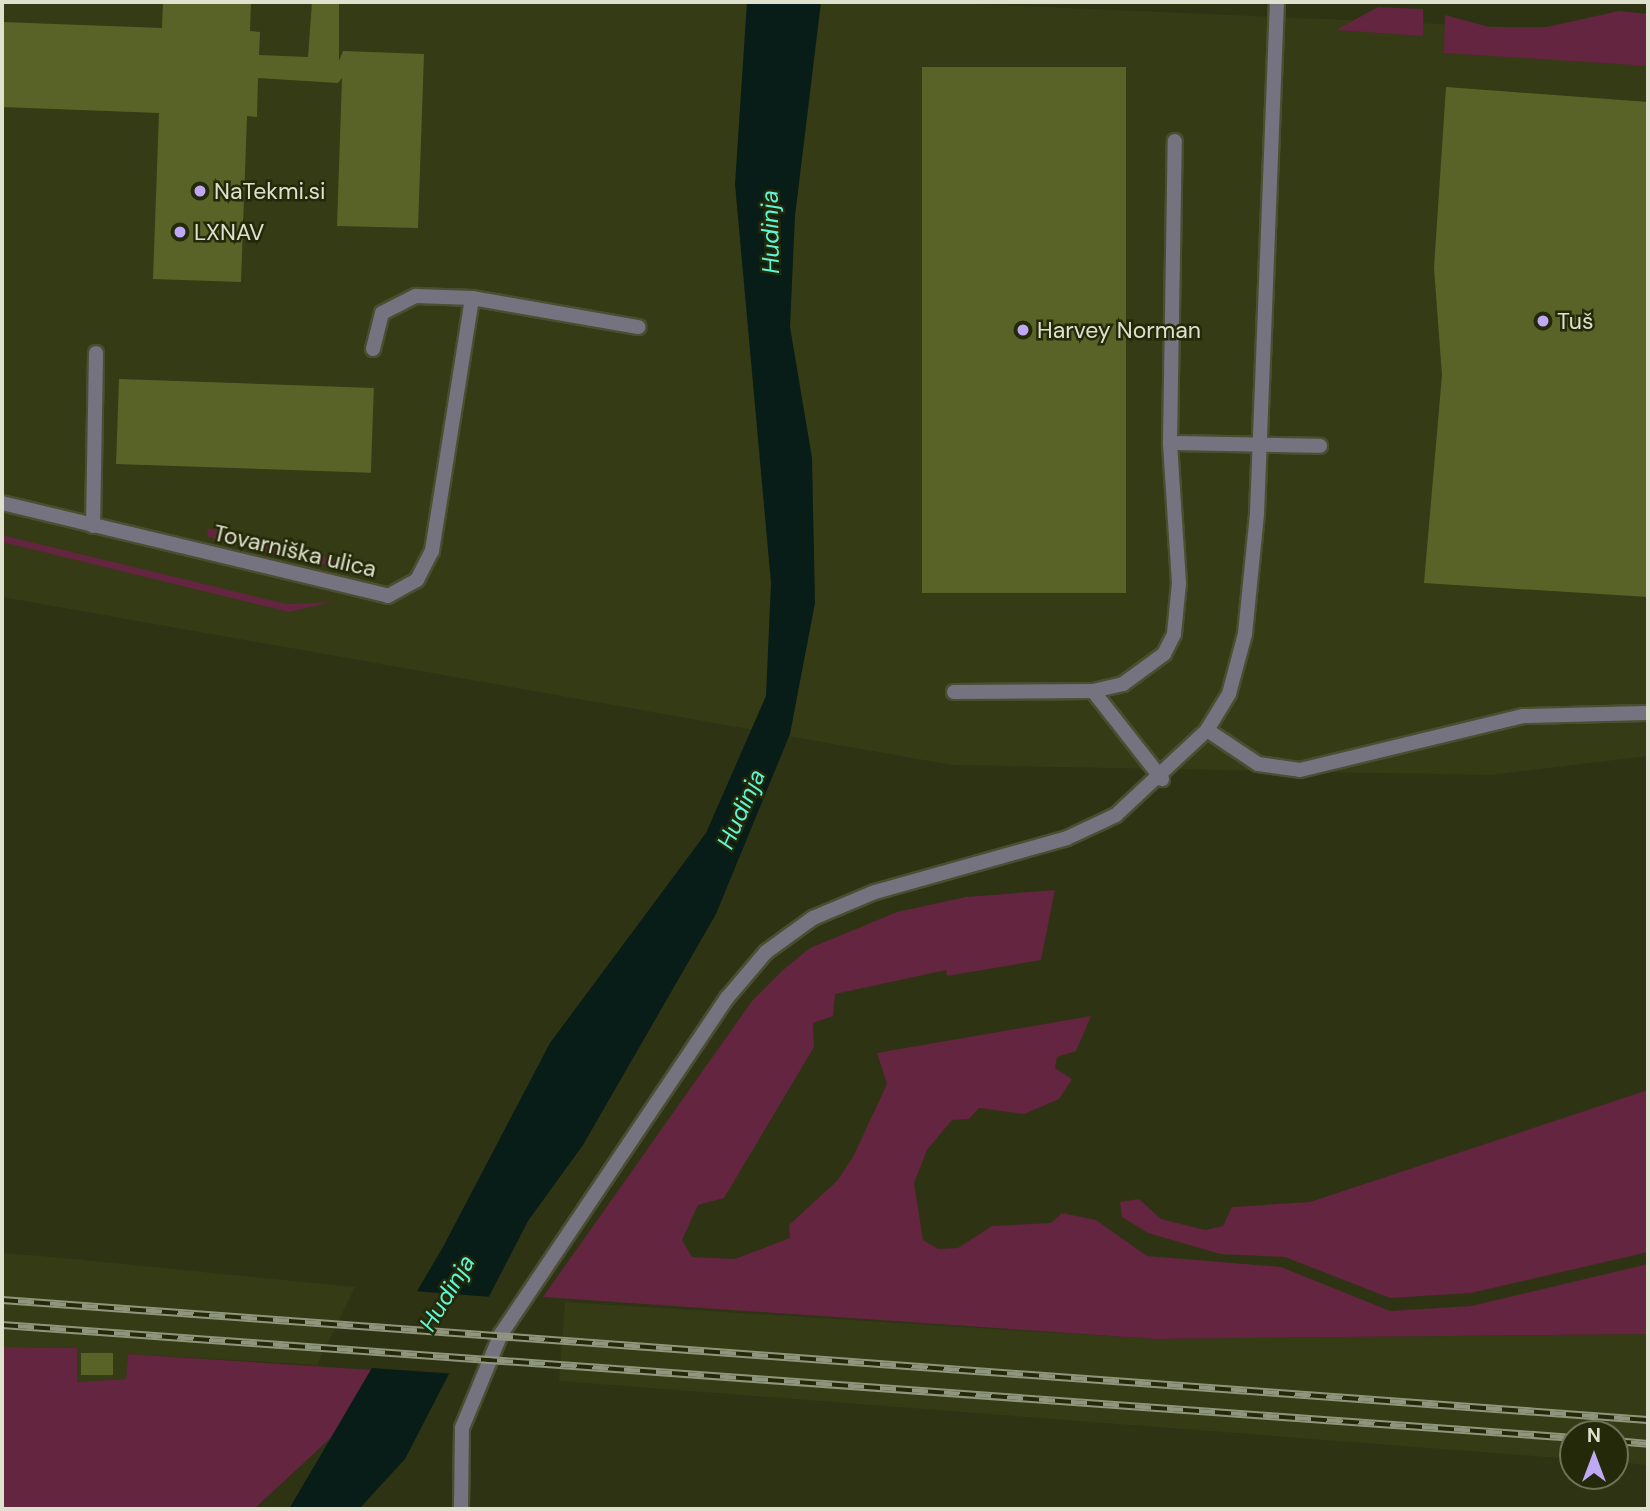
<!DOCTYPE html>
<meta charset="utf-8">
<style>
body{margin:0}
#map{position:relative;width:1650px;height:1511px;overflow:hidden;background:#2e3314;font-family:"DM Sans",sans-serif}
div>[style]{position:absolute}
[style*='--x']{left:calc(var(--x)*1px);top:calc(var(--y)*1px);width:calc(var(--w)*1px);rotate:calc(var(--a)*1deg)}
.built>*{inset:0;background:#353b14}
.green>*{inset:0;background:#63253f}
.water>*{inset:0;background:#081c18}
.pier>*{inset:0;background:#2e3314}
.building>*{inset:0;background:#5a6327;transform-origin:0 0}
.roads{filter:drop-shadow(2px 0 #4a4f32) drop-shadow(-2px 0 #4a4f32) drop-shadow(0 2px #4a4f32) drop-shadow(0 -2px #4a4f32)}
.service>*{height:14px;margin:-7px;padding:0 7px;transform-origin:7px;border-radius:7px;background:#767381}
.minor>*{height:14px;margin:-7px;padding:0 7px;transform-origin:7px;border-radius:7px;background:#767381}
.rail>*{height:8px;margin-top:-4px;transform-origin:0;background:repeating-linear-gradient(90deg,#242909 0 16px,#90957d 0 32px);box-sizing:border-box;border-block:2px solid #90957d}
.dots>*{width:19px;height:19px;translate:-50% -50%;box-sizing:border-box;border:4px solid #242909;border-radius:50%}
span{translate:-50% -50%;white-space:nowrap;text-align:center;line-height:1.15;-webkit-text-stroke:5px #242909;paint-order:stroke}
.poi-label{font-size:23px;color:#dde1ce}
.left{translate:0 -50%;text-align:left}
.street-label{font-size:23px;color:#dde1ce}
.water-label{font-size:24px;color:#5df7d8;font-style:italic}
.frame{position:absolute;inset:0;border:4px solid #dde1ce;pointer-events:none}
.north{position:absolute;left:1559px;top:1420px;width:70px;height:70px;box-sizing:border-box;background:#242909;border:2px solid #6e7358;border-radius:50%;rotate:0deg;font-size:19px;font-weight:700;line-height:28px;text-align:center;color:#dde1ce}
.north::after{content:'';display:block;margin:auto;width:24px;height:32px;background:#bfa9f4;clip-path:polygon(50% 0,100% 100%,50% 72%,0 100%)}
</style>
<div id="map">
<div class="built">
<i style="clip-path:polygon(2px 2px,928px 2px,1648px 33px,1648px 756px,1490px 775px,952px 765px,2px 597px)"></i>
<i style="clip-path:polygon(2px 1253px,53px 1257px,355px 1287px,317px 1365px,128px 1354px,126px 1379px,77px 1382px,77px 1348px,2px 1347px)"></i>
<i style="clip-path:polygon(565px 1302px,1155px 1339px,1648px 1334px,1648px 1465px,1615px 1462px,1615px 1434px,1573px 1434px,1573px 1459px,559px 1381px)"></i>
</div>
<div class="green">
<i style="clip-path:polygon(1378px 7px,1423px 9px,1423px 36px,1336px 30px)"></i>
<i style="clip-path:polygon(1619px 11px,1648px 14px,1648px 66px,1444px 53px,1445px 15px,1489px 27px,1547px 27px)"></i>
<i style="clip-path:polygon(207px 528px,337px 560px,343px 569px,208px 537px)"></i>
<i style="clip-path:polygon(2px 535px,287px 604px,332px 602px,289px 612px,2px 542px)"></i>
<i style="clip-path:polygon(1055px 890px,1041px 960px,947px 976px,946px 970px,835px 994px,833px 1016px,813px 1023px,814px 1047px,724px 1198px,698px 1205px,682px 1240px,692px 1257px,735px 1259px,790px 1238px,789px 1225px,837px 1181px,853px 1157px,887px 1084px,877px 1053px,1091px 1016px,1076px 1051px,1057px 1057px,1055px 1068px,1072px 1079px,1059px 1099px,1024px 1114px,979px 1108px,969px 1119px,952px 1120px,927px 1150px,914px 1183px,923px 1240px,938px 1249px,958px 1248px,992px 1226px,1051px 1223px,1062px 1213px,1096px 1220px,1147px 1256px,1281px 1267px,1390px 1311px,1471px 1306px,1648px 1264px,1648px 1334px,1155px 1339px,543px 1297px,752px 1001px,783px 970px,810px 948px,897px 912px,966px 897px)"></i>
<i style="clip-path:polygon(1648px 1090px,1648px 1252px,1471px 1293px,1390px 1298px,1285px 1257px,1220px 1254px,1148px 1233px,1122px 1217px,1120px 1202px,1139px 1199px,1161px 1219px,1205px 1230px,1223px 1226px,1232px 1207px,1310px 1202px)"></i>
<i style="clip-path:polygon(2px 1347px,77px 1348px,77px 1382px,126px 1379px,128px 1354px,373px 1370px,337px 1432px,254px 1509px,2px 1509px)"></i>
</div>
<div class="water">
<i style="clip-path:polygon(747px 2px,821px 2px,795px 216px,790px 327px,812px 458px,815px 603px,790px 734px,716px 914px,583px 1145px,528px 1221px,405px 1459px,359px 1509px,289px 1509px,443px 1247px,550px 1043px,706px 833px,766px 696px,771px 583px,735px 184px)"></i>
</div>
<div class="pier">
<i style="clip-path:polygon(414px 1291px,491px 1297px,456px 1374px,371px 1368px)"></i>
</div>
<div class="building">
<i style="clip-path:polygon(163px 2px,251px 2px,250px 31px,260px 32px,259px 55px,308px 57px,312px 2px,339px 2px,339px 61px,343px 51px,424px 54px,418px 228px,337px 226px,342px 78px,338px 83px,258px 78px,257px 117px,247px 116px,241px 282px,153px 279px,159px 113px,2px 107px,2px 22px,162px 28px)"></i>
<i style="left:922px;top:67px;width:204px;height:526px"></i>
<i style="clip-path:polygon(1446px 87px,1648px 102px,1648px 597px,1424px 583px,1442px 375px,1434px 268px)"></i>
<i style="left:119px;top:379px;width:255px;height:85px;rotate:2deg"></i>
<i style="left:81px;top:1353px;width:32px;height:22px"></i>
</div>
<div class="roads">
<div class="service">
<i style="--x:373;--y:349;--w:37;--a:-76"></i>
<i style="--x:382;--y:313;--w:38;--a:-27"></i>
<i style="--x:416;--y:296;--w:56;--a:2"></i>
<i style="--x:472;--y:298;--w:169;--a:9.9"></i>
<i style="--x:1170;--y:443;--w:150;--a:1.1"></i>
<i style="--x:93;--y:526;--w:173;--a:-89"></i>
<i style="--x:1093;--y:691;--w:112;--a:51.9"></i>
<i style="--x:954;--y:692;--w:139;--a:-0.4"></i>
<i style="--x:1093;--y:691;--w:31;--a:-13"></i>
<i style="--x:1123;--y:684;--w:51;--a:-36.2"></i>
<i style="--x:1164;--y:654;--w:22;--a:-63"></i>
<i style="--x:1174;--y:634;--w:51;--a:-84.4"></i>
<i style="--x:1179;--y:583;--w:140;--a:-93.7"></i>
<i style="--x:1170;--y:443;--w:302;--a:-89.1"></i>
<i style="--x:1207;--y:730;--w:61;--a:33.7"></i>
<i style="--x:1258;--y:764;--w:42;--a:8.1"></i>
<i style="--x:1300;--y:770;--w:230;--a:-13.6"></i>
<i style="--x:1524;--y:716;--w:124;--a:-1.4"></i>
</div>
<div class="minor">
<i style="--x:2;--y:503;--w:397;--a:13.5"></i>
<i style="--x:388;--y:596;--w:33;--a:-29"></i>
<i style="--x:417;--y:580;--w:33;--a:-63"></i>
<i style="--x:432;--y:551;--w:256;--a:-81"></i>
<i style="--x:461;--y:1509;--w:81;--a:-89.3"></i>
<i style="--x:462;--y:1428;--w:102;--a:-67.5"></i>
<i style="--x:501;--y:1334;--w:405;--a:-56.1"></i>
<i style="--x:727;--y:998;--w:60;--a:-49.7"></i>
<i style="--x:766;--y:952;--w:58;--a:-35.9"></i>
<i style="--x:813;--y:918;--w:67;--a:-22.8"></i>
<i style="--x:875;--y:892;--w:199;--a:-15.7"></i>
<i style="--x:1067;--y:838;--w:54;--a:-25.1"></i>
<i style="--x:1116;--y:815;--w:125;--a:-43"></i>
<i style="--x:1207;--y:730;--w:42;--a:-58.6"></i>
<i style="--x:1229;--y:694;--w:62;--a:-75.1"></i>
<i style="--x:1245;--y:634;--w:122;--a:-84.3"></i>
<i style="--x:1257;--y:513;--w:511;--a:-87.76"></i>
</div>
</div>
<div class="rail">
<i style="--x:2;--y:1300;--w:1650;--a:4.17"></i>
<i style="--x:2;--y:1325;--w:1575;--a:4.11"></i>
<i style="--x:1615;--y:1441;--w:33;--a:5"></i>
</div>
<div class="dots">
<i style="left:200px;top:191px;background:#bfa9f4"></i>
<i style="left:180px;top:232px;background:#bfa9f4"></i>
<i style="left:1543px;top:321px;background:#bfa9f4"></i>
<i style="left:1023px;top:330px;background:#bfa9f4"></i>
</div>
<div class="poi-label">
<span class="left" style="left:214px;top:191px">NaTekmi.si</span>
<span class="left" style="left:194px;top:232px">LXNAV</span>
<span class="left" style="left:1557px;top:321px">Tuš</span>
<span class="left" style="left:1037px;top:330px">Harvey Norman</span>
</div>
<div class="street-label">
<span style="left:295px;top:551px;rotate:13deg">Tovarniška ulica</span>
</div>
<div class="water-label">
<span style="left:770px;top:232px;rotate:-91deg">Hudinja</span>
<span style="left:741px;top:809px;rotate:-66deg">Hudinja</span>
<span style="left:447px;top:1293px;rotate:-59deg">Hudinja</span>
</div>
<div class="frame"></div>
<div class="north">N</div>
</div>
